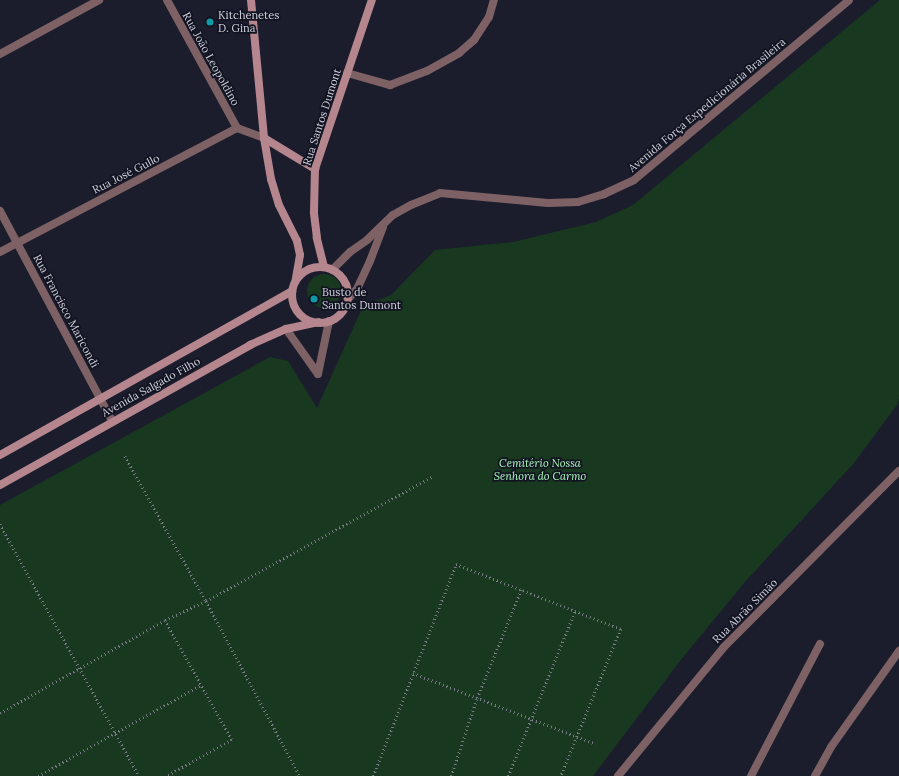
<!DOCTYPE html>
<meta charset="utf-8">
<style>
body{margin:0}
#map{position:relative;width:899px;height:776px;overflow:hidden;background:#1b1d2c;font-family:Lora,serif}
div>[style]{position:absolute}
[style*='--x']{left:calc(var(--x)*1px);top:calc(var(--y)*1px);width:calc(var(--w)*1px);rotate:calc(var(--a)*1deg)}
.green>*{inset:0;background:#183820}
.round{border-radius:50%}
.path>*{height:2.5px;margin-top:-1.25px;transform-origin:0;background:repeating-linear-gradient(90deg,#777986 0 1px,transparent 0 4px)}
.lane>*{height:8px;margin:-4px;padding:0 4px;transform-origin:4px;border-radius:4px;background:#7e6164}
.street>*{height:8px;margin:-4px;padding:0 4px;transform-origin:4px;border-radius:4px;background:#7e6164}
.secondary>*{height:8px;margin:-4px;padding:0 4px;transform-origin:4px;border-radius:4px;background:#b5868d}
.secondary>.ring{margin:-4px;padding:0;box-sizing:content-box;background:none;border:8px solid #b5868d;border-radius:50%}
.dots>*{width:11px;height:11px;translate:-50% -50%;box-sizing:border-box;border:2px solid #121422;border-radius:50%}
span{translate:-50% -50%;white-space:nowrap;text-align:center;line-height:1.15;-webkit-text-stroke:3.5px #121422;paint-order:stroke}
.poi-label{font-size:11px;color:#cfd0db}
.left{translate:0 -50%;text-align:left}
.street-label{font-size:11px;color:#cfd0db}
.park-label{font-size:11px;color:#abfabc;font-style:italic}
</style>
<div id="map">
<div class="green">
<i style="clip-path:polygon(880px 0,899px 0,899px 399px,897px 405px,854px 463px,744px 583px,680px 661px,593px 776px,0 776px,0 505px,270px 357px,288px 361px,317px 408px,363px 306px,391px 295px,435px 250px,513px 242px,596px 222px,633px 205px)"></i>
<i class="round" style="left:307px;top:274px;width:34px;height:34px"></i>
</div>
<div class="path">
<i style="--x:125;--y:456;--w:166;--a:60.8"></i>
<i style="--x:206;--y:601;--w:199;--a:61.8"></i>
<i style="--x:0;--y:524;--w:288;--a:61.1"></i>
<i style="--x:165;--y:620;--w:137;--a:60.8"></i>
<i style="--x:232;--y:740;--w:74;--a:151"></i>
<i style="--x:413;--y:673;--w:196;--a:21.2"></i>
<i style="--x:0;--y:713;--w:189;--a:-29.4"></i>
<i style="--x:165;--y:620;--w:45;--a:-24.9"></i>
<i style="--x:206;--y:601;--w:258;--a:-28.8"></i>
<i style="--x:38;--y:776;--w:187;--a:-29.2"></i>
<i style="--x:373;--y:776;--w:228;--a:-68.6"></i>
<i style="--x:456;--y:564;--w:177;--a:21.5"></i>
<i style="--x:621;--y:629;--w:159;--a:112.2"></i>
<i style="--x:451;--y:776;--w:82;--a:-71.6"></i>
<i style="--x:477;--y:698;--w:117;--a:-67.8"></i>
<i style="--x:508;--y:776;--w:178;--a:-67.9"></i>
</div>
<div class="lane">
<i style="--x:347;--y:73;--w:45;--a:15.6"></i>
<i style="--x:390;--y:85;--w:40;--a:-21"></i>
<i style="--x:427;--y:71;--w:37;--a:-29"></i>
<i style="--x:459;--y:53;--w:20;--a:-41"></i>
<i style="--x:474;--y:40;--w:27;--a:-57"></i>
<i style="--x:489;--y:17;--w:18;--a:-74"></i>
<i style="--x:751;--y:776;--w:149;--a:-62.4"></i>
</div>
<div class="street">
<i style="--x:167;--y:0;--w:146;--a:61.3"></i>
<i style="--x:0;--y:54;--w:113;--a:-28.6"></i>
<i style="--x:0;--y:211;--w:238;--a:61.9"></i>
<i style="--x:0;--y:252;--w:267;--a:-27.6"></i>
<i style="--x:237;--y:128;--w:29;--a:20"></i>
<i style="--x:332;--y:270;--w:25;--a:-45"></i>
<i style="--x:350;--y:252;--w:21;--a:-35"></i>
<i style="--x:367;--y:240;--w:36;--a:-44"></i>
<i style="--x:393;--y:215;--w:21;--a:-29"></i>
<i style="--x:411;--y:205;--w:31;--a:-22"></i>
<i style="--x:440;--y:193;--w:108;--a:5.3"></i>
<i style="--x:548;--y:203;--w:30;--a:-2"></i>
<i style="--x:578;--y:202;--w:27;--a:-17"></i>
<i style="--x:604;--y:194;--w:33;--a:-25"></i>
<i style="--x:634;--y:180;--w:280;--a:-39.9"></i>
<i style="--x:348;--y:299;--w:13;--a:-48"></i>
<i style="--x:357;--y:289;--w:31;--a:-65"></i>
<i style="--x:370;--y:261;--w:36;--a:-69"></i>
<i style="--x:286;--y:329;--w:55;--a:54.6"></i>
<i style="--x:318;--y:374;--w:54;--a:-78.3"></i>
<i style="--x:618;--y:776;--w:167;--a:-50.6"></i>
<i style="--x:724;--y:647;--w:248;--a:-45.2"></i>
<i style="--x:815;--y:776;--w:33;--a:-61"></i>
<i style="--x:831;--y:747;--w:118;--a:-54.7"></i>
</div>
<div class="secondary">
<i style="--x:251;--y:0;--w:139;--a:84.6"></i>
<i style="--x:264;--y:138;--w:42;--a:80.3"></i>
<i style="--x:271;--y:179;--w:27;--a:73"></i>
<i style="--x:279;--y:205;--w:40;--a:63.4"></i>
<i style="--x:297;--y:241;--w:14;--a:78"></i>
<i style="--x:300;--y:255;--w:27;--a:100"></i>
<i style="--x:264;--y:138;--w:60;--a:31.3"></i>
<i style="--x:324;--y:267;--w:30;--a:-104"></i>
<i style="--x:317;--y:238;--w:26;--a:-97"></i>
<i style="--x:314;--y:212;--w:43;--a:-88.7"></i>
<i style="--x:315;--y:169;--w:178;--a:-71.4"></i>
<i class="ring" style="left:292px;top:267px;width:48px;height:48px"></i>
<i style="--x:0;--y:455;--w:335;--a:-29.3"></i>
<i style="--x:0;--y:485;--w:287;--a:-29.2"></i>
<i style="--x:250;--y:345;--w:39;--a:-24"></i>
<i style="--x:286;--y:329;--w:33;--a:-12"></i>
</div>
<div class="dots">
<i style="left:210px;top:22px;background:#0f9aa8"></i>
<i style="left:314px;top:299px;background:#0f9aa8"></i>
</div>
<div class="poi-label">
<span class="left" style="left:218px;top:22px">Kitchenetes<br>D. Gina</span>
<span class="left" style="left:322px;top:299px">Busto de<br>Santos Dumont</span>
</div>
<div class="street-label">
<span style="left:211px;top:59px;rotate:61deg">Rua João Leopoldino</span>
<span style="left:707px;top:105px;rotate:-40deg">Avenida Força Expedicionária Brasileira</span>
<span style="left:322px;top:117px;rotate:-72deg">Rua Santos Dumont</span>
<span style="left:126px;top:174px;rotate:-27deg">Rua José Gullo</span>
<span style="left:66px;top:311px;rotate:62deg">Rua Francisco Maricondi</span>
<span style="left:151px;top:387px;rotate:-29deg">Avenida Salgado Filho</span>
<span style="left:745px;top:611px;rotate:-45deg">Rua Abrão Simão</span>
</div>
<div class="park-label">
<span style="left:540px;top:470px">Cemitério Nossa<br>Senhora do Carmo</span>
</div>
</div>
